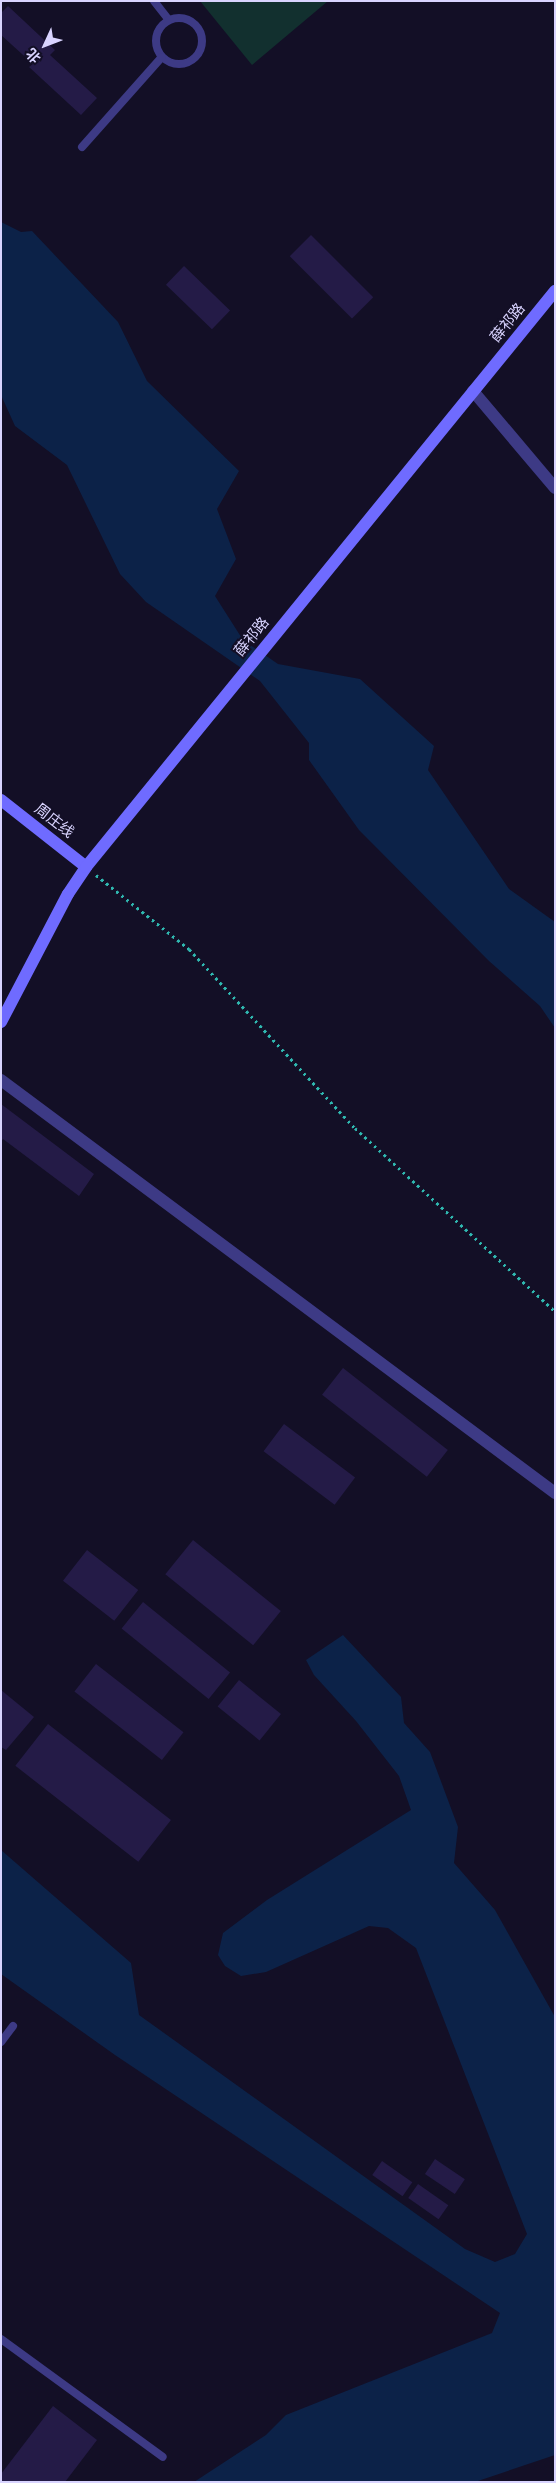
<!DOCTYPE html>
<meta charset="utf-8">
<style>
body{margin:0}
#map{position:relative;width:556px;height:2483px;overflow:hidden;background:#130f26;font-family:Figtree,"Noto Sans SC",sans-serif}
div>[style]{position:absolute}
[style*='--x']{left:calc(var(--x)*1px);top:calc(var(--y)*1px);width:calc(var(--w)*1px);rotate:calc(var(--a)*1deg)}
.green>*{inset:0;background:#12302f}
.water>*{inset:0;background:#0c2248}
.building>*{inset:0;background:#241b47;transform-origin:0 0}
.path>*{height:3px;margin-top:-1.5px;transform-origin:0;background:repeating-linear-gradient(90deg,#2fb8b0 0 2.5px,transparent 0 6.5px)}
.lane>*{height:8px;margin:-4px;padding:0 4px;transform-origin:4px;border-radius:4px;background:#3d3a85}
.lane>.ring{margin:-4px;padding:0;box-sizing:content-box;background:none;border:8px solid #3d3a85;border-radius:50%}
.street>*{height:12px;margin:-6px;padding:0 6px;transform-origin:6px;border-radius:6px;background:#3d3a85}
.secondary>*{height:12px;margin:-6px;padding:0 6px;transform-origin:6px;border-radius:6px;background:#6f6bff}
span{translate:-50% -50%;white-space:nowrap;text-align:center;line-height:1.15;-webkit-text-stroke:4px #130f26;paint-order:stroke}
.street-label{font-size:15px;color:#d9d4ff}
.frame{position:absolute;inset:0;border:2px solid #d9d4ff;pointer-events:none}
.north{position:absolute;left:20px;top:20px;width:50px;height:50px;-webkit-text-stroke:4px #130f26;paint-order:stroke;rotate:227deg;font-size:14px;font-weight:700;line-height:20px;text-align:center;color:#d9d4ff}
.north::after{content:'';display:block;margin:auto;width:18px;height:22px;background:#d9d4ff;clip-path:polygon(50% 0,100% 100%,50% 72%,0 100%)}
</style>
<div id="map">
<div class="green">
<i style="clip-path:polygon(200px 1px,328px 1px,252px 65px)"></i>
</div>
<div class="water">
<i style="clip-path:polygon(1px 222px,21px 232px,32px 231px,118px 322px,147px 381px,239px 471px,217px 509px,236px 559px,215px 596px,243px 640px,278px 664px,360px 679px,434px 746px,428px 770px,509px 889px,555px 922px,555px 1028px,540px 1006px,489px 961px,359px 830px,309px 760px,309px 743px,260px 681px,146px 602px,120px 574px,67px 465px,15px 426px,1px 395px)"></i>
<i style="clip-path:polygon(343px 1635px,401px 1697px,404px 1723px,430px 1752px,458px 1827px,454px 1863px,495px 1910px,555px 2017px,555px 2455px,475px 2482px,194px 2482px,266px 2435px,286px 2415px,492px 2333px,500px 2313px,115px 2055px,1px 1974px,1px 1850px,131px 1963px,139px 2015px,465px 2249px,495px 2262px,515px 2254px,527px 2234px,416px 1948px,388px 1928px,369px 1926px,266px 1972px,241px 1976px,225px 1966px,218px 1955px,223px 1933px,267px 1900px,411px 1810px,399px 1776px,356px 1721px,314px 1675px,306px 1660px)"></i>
</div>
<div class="building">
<i style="clip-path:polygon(8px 6px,55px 50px,50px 55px,97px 98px,81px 115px,29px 67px,33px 64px,1px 35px,1px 13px)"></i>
<i style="left:311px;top:235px;width:88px;height:30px;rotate:45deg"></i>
<i style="left:184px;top:266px;width:64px;height:26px;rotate:44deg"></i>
<i style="clip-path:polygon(1px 1104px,94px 1174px,79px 1196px,3px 1139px,1px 1142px)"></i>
<i style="left:343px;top:1368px;width:133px;height:34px;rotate:38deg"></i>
<i style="left:284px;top:1424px;width:89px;height:34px;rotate:37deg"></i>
<i style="left:193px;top:1540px;width:113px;height:44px;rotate:39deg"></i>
<i style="left:87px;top:1550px;width:65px;height:39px;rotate:38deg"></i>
<i style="left:143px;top:1602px;width:112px;height:34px;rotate:39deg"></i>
<i style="left:96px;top:1664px;width:111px;height:35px;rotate:38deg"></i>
<i style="left:239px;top:1680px;width:54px;height:34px;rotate:39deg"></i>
<i style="clip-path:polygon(1px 1690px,34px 1717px,6px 1750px,1px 1747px)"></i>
<i style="left:48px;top:1724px;width:156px;height:53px;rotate:38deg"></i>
<i style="left:435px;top:2159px;width:36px;height:18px;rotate:34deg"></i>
<i style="left:382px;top:2161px;width:37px;height:17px;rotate:35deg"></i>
<i style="left:418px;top:2184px;width:37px;height:17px;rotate:35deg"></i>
<i style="clip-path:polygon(53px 2406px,97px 2440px,65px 2482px,1px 2482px,1px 2474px)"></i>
</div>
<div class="path">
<i style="--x:96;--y:875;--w:119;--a:38.5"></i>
<i style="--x:189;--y:949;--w:244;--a:47.2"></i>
<i style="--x:355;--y:1128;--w:271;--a:42.5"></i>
</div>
<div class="lane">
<i style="--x:154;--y:1;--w:24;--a:52"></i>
<i class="ring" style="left:156px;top:18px;width:38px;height:38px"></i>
<i style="--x:82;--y:147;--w:120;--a:-48.4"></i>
<i style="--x:1;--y:2042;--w:20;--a:-53"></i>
<i style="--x:1;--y:2339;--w:200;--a:36.1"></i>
</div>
<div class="street">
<i style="--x:473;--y:391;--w:127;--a:49.8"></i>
<i style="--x:1;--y:1080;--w:691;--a:36.7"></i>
</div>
<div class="secondary">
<i style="--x:1;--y:800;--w:108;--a:38.2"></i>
<i style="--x:1;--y:1022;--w:144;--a:-62.4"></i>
<i style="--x:68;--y:894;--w:32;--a:-56"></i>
<i style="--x:86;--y:867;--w:743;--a:-50.85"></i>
</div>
<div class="street-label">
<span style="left:508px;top:323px;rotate:-51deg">薛祁路</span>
<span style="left:252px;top:637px;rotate:-51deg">薛祁路</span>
<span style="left:54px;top:821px;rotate:38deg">周庄线</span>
</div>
<div class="frame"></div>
<div class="north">北</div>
</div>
